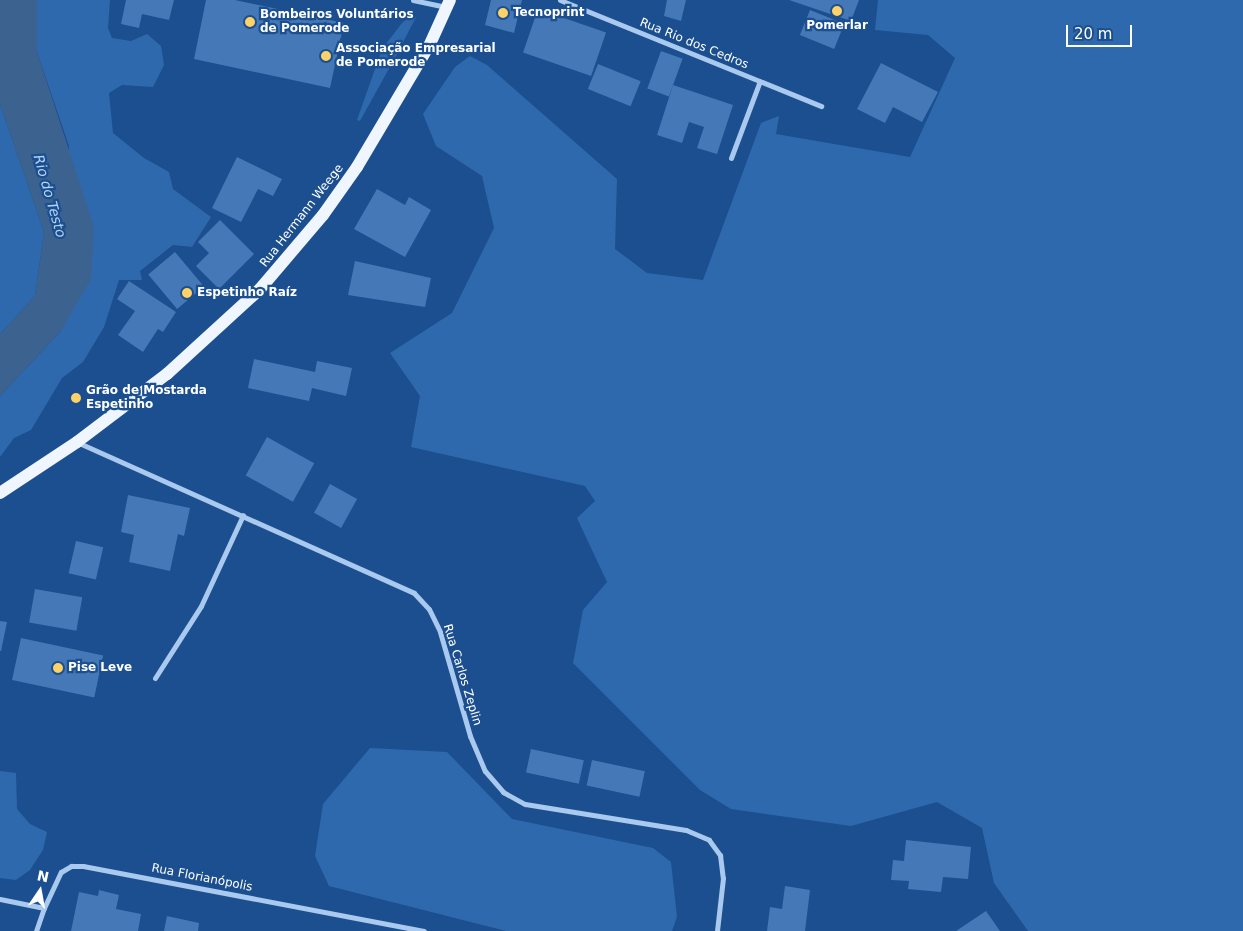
<!DOCTYPE html>
<meta charset="utf-8">
<style>
body{margin:0}
#map{position:relative;width:1243px;height:931px;overflow:hidden;background:#1b4f8f;font-family:"DejaVu Sans",sans-serif}
div>[style]{position:absolute}
[style*='--x']{left:calc(var(--x)*1px);top:calc(var(--y)*1px);width:calc(var(--w)*1px);rotate:calc(var(--a)*1deg)}
.green>*{inset:0;background:#2e69ad}
.water>*{inset:0;background:#3c6290}
.building>*{inset:0;background:#4478b7;transform-origin:0 0}
.street>*{height:5px;margin:-2.5px;padding:0 2.5px;transform-origin:2.5px;border-radius:2.5px;background:#a9c9ee}
.primary>*{height:12px;margin:-6px;padding:0 6px;transform-origin:6px;border-radius:6px;background:#f0f6ff}
.dots>*{width:14px;height:14px;translate:-50% -50%;box-sizing:border-box;border:2px solid #1b4f8f;border-radius:50%}
span{translate:-50% -50%;white-space:nowrap;text-align:center;line-height:1.15;-webkit-text-stroke:4.5px #1b4f8f;paint-order:stroke}
.poi-label{font-size:12px;color:#fff;font-weight:700}
.left{translate:0 -50%;text-align:left}
.street-label{font-size:12px;color:#fff}
.water-label{font-size:14px;color:#b5d3f5;font-style:italic}
.north{position:absolute;left:15px;top:866px;width:50px;height:50px;-webkit-text-stroke:4px #1b4f8f;paint-order:stroke;rotate:12deg;font-size:14px;font-weight:700;line-height:20px;text-align:center;color:#fff}
.north::after{content:'';display:block;margin:auto;width:18px;height:22px;background:#fff;clip-path:polygon(50% 0,100% 100%,50% 72%,0 100%)}
.scale{position:absolute;left:1066px;top:25px;width:66px;height:22px;box-sizing:border-box;border:2px solid #fff;border-top:0;padding-left:6px;font-size:15px;line-height:18px;white-space:nowrap;color:#fff;-webkit-text-stroke:4px #1b4f8f;paint-order:stroke}
</style>
<div id="map">
<div class="green">
<i style="clip-path:polygon(37px 0,110px 0,108px 28px,112px 38px,131px 41px,147px 34px,161px 46px,164px 65px,153px 87px,122px 85px,109px 93px,113px 133px,144px 158px,169px 172px,173px 189px,211px 217px,192px 247px,173px 245px,140px 271px,142px 280px,119px 280px,104px 327px,83px 362px,62px 378px,31px 430px,14px 438px,0 457px,0 396px,61px 331px,69px 146px,37px 52px)"></i>
<i style="clip-path:polygon(878px 0,1243px 0,1243px 931px,1028px 931px,994px 883px,982px 828px,937px 802px,851px 826px,731px 809px,700px 790px,573px 663px,583px 610px,607px 582px,577px 518px,595px 501px,585px 486px,411px 447px,420px 396px,390px 353px,452px 313px,494px 228px,482px 176px,436px 146px,423px 114px,455px 67px,470px 56px,487px 65px,617px 179px,615px 249px,647px 273px,703px 280px,761px 123px,779px 116px,776px 134px,910px 157px,955px 58px,928px 35px,875px 30px)"></i>
<i style="clip-path:polygon(412px 15px,416px 17px,396px 56px,360px 121px,357px 120px,382px 49px,402px 23px)"></i>
<i style="clip-path:polygon(0 104px,44px 232px,35px 296px,0 334px)"></i>
<i style="clip-path:polygon(370px 748px,447px 752px,512px 819px,653px 848px,671px 862px,677px 917px,672px 931px,506px 931px,329px 886px,315px 856px,323px 804px)"></i>
<i style="clip-path:polygon(0 771px,16px 773px,17px 809px,30px 824px,47px 832px,43px 850px,30px 870px,16px 880px,0 878px)"></i>
</div>
<div class="water">
<i style="clip-path:polygon(0 0,37px 0,37px 52px,94px 227px,91px 279px,61px 331px,0 396px,0 334px,35px 296px,44px 232px,0 104px)"></i>
</div>
<div class="building">
<i style="clip-path:polygon(126px 0,174px 0,169px 20px,142px 14px,139px 28px,121px 24px)"></i>
<i style="clip-path:polygon(206px 0,235px 0,344px 23px,330px 88px,194px 59px)"></i>
<i style="clip-path:polygon(491px 0,522px 0,514px 33px,485px 25px)"></i>
<i style="clip-path:polygon(667px 0,686px 0,681px 21px,664px 16px)"></i>
<i style="clip-path:polygon(789px 0,859px 0,851px 21px)"></i>
<i style="left:538px;top:9px;width:72px;height:46px;rotate:19deg"></i>
<i style="left:810px;top:10px;width:37px;height:27px;rotate:22deg"></i>
<i style="left:661px;top:51px;width:23px;height:40px;rotate:20deg"></i>
<i style="clip-path:polygon(881px 63px,938px 92px,922px 122px,893px 107px,885px 123px,857px 109px)"></i>
<i style="left:598px;top:64px;width:46px;height:27px;rotate:22deg"></i>
<i style="clip-path:polygon(673px 85px,733px 105px,717px 154px,697px 148px,704px 127px,689px 122px,682px 143px,657px 135px)"></i>
<i style="clip-path:polygon(237px 157px,282px 179px,273px 196px,258px 189px,241px 222px,212px 208px)"></i>
<i style="clip-path:polygon(377px 189px,405px 205px,409px 197px,431px 210px,405px 257px,354px 229px)"></i>
<i style="clip-path:polygon(220px 220px,254px 254px,219px 289px,196px 266px,209px 253px,198px 242px)"></i>
<i style="left:175px;top:252px;width:45px;height:35px;rotate:50deg"></i>
<i style="clip-path:polygon(355px 261px,431px 278px,425px 307px,348px 295px)"></i>
<i style="clip-path:polygon(129px 281px,176px 312px,163px 332px,158px 329px,143px 352px,118px 335px,135px 311px,117px 299px)"></i>
<i style="clip-path:polygon(254px 359px,315px 372px,317px 361px,352px 368px,346px 396px,312px 388px,309px 401px,248px 388px)"></i>
<i style="left:267px;top:437px;width:54px;height:44px;rotate:29deg"></i>
<i style="left:330px;top:484px;width:31px;height:33px;rotate:29deg"></i>
<i style="clip-path:polygon(128px 495px,190px 508px,184px 536px,178px 534px,170px 571px,129px 562px,134px 535px,121px 532px)"></i>
<i style="left:76px;top:541px;width:28px;height:33px;rotate:13deg"></i>
<i style="left:35px;top:589px;width:48px;height:34px;rotate:10deg"></i>
<i style="clip-path:polygon(0 621px,7px 622px,1px 651px,0 651px)"></i>
<i style="left:21px;top:638px;width:84px;height:43px;rotate:12deg"></i>
<i style="left:531px;top:749px;width:54px;height:24px;rotate:12deg"></i>
<i style="left:592px;top:760px;width:54px;height:26px;rotate:12deg"></i>
<i style="clip-path:polygon(906px 840px,971px 847px,968px 879px,943px 877px,941px 892px,908px 889px,909px 881px,891px 880px,893px 860px,904px 861px)"></i>
<i style="clip-path:polygon(785px 886px,810px 890px,805px 931px,767px 931px,770px 907px,782px 909px)"></i>
<i style="clip-path:polygon(99px 890px,119px 895px,116px 909px,141px 914px,138px 931px,71px 931px,79px 892px,98px 896px)"></i>
<i style="clip-path:polygon(986px 911px,1000px 931px,956px 931px)"></i>
<i style="clip-path:polygon(167px 916px,199px 923px,198px 931px,164px 931px)"></i>
</div>
<div class="street">
<i style="--x:413;--y:0;--w:35;--a:12"></i>
<i style="--x:560;--y:0;--w:282;--a:22.1"></i>
<i style="--x:731;--y:158;--w:82;--a:-69.4"></i>
<i style="--x:79;--y:443;--w:367;--a:24.1"></i>
<i style="--x:414;--y:593;--w:22;--a:47"></i>
<i style="--x:429;--y:609;--w:25;--a:64"></i>
<i style="--x:440;--y:632;--w:108;--a:73.9"></i>
<i style="--x:470;--y:736;--w:38;--a:67"></i>
<i style="--x:485;--y:771;--w:28;--a:49"></i>
<i style="--x:503;--y:792;--w:25;--a:29"></i>
<i style="--x:525;--y:804;--w:163;--a:9.2"></i>
<i style="--x:686;--y:830;--w:25;--a:23"></i>
<i style="--x:709;--y:840;--w:19;--a:54"></i>
<i style="--x:720;--y:855;--w:23;--a:83"></i>
<i style="--x:723;--y:878;--w:53;--a:96.5"></i>
<i style="--x:155;--y:678;--w:85;--a:-57.4"></i>
<i style="--x:201;--y:606;--w:100;--a:-65.2"></i>
<i style="--x:0;--y:899;--w:45;--a:11.6"></i>
<i style="--x:44;--y:908;--w:40;--a:-65"></i>
<i style="--x:61;--y:872;--w:12;--a:-31"></i>
<i style="--x:71;--y:866;--w:12;--a:0"></i>
<i style="--x:83;--y:866;--w:347;--a:10.8"></i>
<i style="--x:36;--y:931;--w:24;--a:-71"></i>
</div>
<div class="primary">
<i style="--x:0;--y:493;--w:92;--a:-33.5"></i>
<i style="--x:77;--y:442;--w:113;--a:-37.1"></i>
<i style="--x:167;--y:374;--w:126;--a:-42.4"></i>
<i style="--x:260;--y:289;--w:97;--a:-49.6"></i>
<i style="--x:323;--y:215;--w:59;--a:-54.7"></i>
<i style="--x:357;--y:167;--w:143;--a:-59.3"></i>
<i style="--x:430;--y:44;--w:48;--a:-65.6"></i>
</div>
<div class="dots">
<i style="left:837px;top:11px;background:#ffd166"></i>
<i style="left:503px;top:13px;background:#ffd166"></i>
<i style="left:250px;top:22px;background:#ffd166"></i>
<i style="left:326px;top:56px;background:#ffd166"></i>
<i style="left:187px;top:293px;background:#ffd166"></i>
<i style="left:76px;top:398px;background:#ffd166"></i>
<i style="left:58px;top:668px;background:#ffd166"></i>
</div>
<div class="poi-label">
<span class="left" style="left:513px;top:13px">Tecnoprint</span>
<span class="left" style="left:260px;top:22px">Bombeiros Voluntários<br>de Pomerode</span>
<span style="left:837px;top:26px">Pomerlar</span>
<span class="left" style="left:336px;top:56px">Associação Empresarial<br>de Pomerode</span>
<span class="left" style="left:197px;top:293px">Espetinho Raíz</span>
<span class="left" style="left:86px;top:398px">Grão de Mostarda<br>Espetinho</span>
<span class="left" style="left:68px;top:668px">Pise Leve</span>
</div>
<div class="street-label">
<span style="left:694px;top:44px;rotate:22deg">Rua Rio dos Cedros</span>
<span style="left:302px;top:216px;rotate:-52deg">Rua Hermann Weege</span>
<span style="left:462px;top:675px;rotate:73deg">Rua Carlos Zeplin</span>
<span style="left:202px;top:878px;rotate:11deg">Rua Florianópolis</span>
</div>
<div class="water-label">
<span style="left:50px;top:196px;rotate:74deg">Rio do Testo</span>
</div>
<div class="north">N</div>
<div class="scale">20 m</div>
</div>
